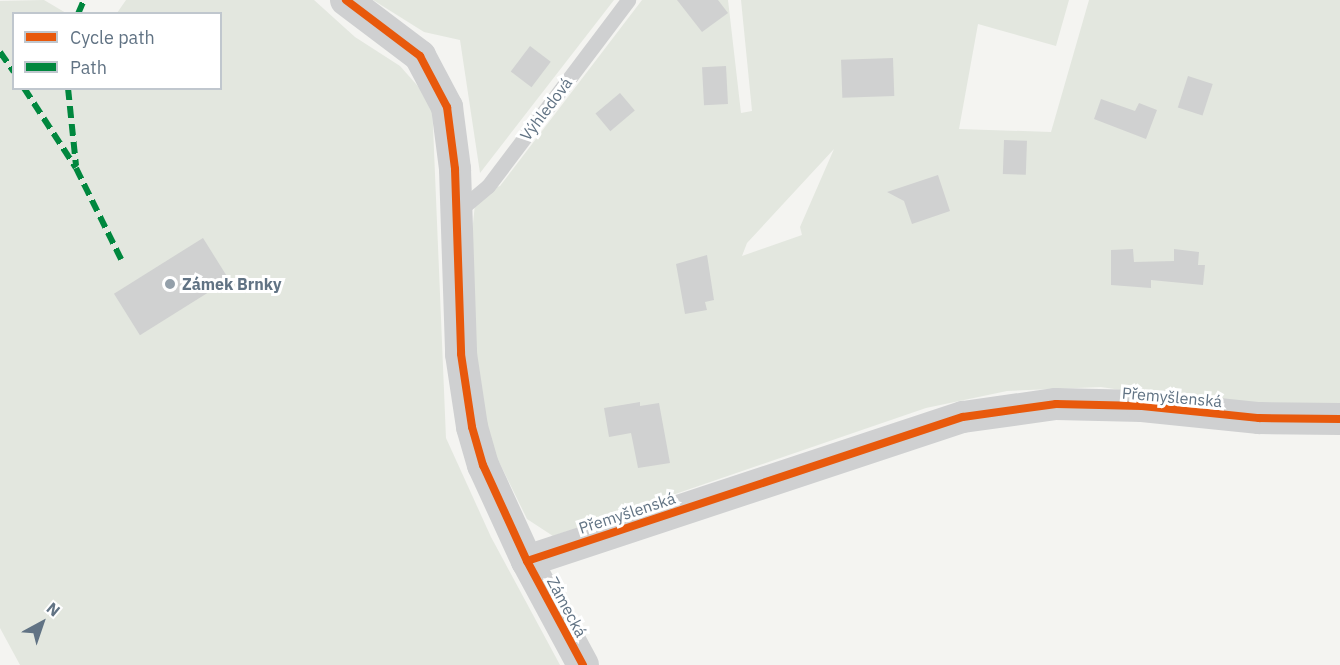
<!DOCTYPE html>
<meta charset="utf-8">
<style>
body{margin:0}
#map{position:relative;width:1340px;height:665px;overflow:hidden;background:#f4f4f1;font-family:"IBM Plex Sans",sans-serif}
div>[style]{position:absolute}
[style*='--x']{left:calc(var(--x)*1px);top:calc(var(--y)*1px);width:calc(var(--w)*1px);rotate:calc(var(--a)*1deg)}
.green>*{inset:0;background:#e3e7df}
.building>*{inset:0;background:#d0d1d1;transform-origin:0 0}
.lane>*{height:15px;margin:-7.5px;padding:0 7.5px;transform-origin:7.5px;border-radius:7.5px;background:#cfd0d1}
.street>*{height:32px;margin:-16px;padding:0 16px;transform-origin:16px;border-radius:16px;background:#cfd0d1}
.quiet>*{height:6px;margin-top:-3px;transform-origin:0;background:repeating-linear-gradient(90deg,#00873e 0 12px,transparent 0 18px)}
.cycleway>*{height:8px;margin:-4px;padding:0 4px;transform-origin:4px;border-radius:4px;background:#e8590c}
.dots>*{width:16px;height:16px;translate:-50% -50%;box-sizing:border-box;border:3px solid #fff;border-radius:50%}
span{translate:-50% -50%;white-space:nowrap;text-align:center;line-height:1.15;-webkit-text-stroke:6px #fff;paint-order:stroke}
.street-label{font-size:16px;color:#617384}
.poi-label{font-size:16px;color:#617384;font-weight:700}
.left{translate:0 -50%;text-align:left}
.legend{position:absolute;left:12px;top:12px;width:210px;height:78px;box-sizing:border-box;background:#fff;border:2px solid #c0c7ce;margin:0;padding:8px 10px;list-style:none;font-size:18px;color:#617384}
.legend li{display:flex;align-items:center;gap:12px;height:30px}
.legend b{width:30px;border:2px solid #c0c7ce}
.north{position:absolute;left:12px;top:593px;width:60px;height:60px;-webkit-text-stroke:4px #fff;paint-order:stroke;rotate:40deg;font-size:16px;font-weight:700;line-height:24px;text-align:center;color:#617384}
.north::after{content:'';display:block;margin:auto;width:21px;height:27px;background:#617384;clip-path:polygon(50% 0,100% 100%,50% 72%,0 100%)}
</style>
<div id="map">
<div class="green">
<i style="clip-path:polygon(44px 0,66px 13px,14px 14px,14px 88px,220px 88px,220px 14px,117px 13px,126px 0,314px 0,355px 37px,400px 66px,432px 102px,446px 438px,491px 537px,560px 665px,20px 665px,0 628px,0 1px)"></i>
<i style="clip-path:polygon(373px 0,614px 0,480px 173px,460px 40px,424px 32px)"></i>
<i style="clip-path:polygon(evenodd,642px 0,728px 0,741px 113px,752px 111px,741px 0,1069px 0,1056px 46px,978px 24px,959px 129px,1051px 132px,1089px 0,1340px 0,1340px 409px,1235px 407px,1101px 387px,1007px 391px,926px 408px,553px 536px,527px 519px,487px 437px,466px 292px,476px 194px,500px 186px,642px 0,834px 149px,800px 227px,802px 235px,742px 256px,747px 243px,834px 149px)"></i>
</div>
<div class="building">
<i style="clip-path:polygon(677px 0,718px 0,728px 13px,702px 32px)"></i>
<i style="left:530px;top:46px;width:26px;height:32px;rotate:37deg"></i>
<i style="left:893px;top:58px;width:38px;height:52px;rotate:88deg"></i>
<i style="left:726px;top:66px;width:38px;height:24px;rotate:87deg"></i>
<i style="left:1188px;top:76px;width:26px;height:33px;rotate:18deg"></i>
<i style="left:620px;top:93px;width:23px;height:32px;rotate:50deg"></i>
<i style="clip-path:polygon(1101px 99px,1135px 111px,1139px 103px,1157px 110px,1146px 139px,1094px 119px)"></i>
<i style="left:1004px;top:140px;width:23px;height:34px;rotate:2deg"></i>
<i style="clip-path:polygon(938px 175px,950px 211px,912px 224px,904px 201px,887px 192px)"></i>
<i style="left:203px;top:238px;width:49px;height:105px;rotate:58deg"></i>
<i style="clip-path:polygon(1133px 249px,1134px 262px,1174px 261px,1174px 249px,1199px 252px,1198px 265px,1205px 265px,1203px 285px,1151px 280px,1151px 288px,1111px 285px,1111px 250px)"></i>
<i style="clip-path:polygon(707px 255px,714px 300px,705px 302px,707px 310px,685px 314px,676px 264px)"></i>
<i style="clip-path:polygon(640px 402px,640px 406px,659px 403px,670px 463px,638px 468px,631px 433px,609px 437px,604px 408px)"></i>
</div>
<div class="lane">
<i style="--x:457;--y:212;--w:40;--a:-40"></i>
<i style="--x:488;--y:186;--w:233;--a:-53"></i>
</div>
<div class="street">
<i style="--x:346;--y:0;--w:93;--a:37.1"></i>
<i style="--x:420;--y:56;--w:58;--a:62.1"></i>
<i style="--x:447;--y:107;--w:63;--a:82.6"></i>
<i style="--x:455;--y:169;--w:185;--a:88.1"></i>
<i style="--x:461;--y:354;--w:74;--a:81.4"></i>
<i style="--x:472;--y:427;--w:40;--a:74"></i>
<i style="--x:483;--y:465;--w:106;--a:65.4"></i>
<i style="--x:527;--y:561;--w:118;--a:61.7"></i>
<i style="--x:527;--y:561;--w:459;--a:-18.3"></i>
<i style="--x:963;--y:417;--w:94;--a:-8"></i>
<i style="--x:1056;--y:404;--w:86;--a:1.3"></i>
<i style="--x:1142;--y:406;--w:118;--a:5.9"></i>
<i style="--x:1259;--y:418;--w:81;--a:0.7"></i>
</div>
<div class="quiet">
<i style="--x:78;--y:14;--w:15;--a:-67"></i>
<i style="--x:0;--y:52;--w:24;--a:55"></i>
<i style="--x:24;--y:88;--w:95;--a:57"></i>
<i style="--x:76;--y:168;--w:102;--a:63.7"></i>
<i style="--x:68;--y:88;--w:78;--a:84.1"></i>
</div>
<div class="cycleway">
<i style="--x:346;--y:0;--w:93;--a:37.1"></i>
<i style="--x:420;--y:56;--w:58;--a:62.1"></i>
<i style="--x:447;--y:107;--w:63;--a:82.6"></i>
<i style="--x:455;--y:169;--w:185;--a:88.1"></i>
<i style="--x:461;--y:354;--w:74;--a:81.4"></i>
<i style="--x:472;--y:427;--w:40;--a:74"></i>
<i style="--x:483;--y:465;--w:106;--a:65.4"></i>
<i style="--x:527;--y:561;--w:118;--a:61.7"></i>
<i style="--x:527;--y:561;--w:459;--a:-18.3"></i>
<i style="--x:963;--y:417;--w:94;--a:-8"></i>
<i style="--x:1056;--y:404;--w:86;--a:1.3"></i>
<i style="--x:1142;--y:406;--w:118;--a:5.9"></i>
<i style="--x:1259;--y:418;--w:81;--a:0.7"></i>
</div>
<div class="dots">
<i style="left:170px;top:284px;background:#94a0aa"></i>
</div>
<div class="street-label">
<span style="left:546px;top:109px;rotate:-53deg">Výhledová</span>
<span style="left:1172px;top:397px;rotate:5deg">Přemyšlenská</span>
<span style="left:627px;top:513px;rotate:-18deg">Přemyšlenská</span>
<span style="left:567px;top:607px;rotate:62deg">Zámecká</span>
</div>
<div class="poi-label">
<span class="left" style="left:182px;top:284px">Zámek Brnky</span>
</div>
<ul class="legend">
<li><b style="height:8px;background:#e8590c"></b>Cycle path</li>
<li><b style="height:8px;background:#00873e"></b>Path</li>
</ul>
<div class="north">N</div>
</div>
